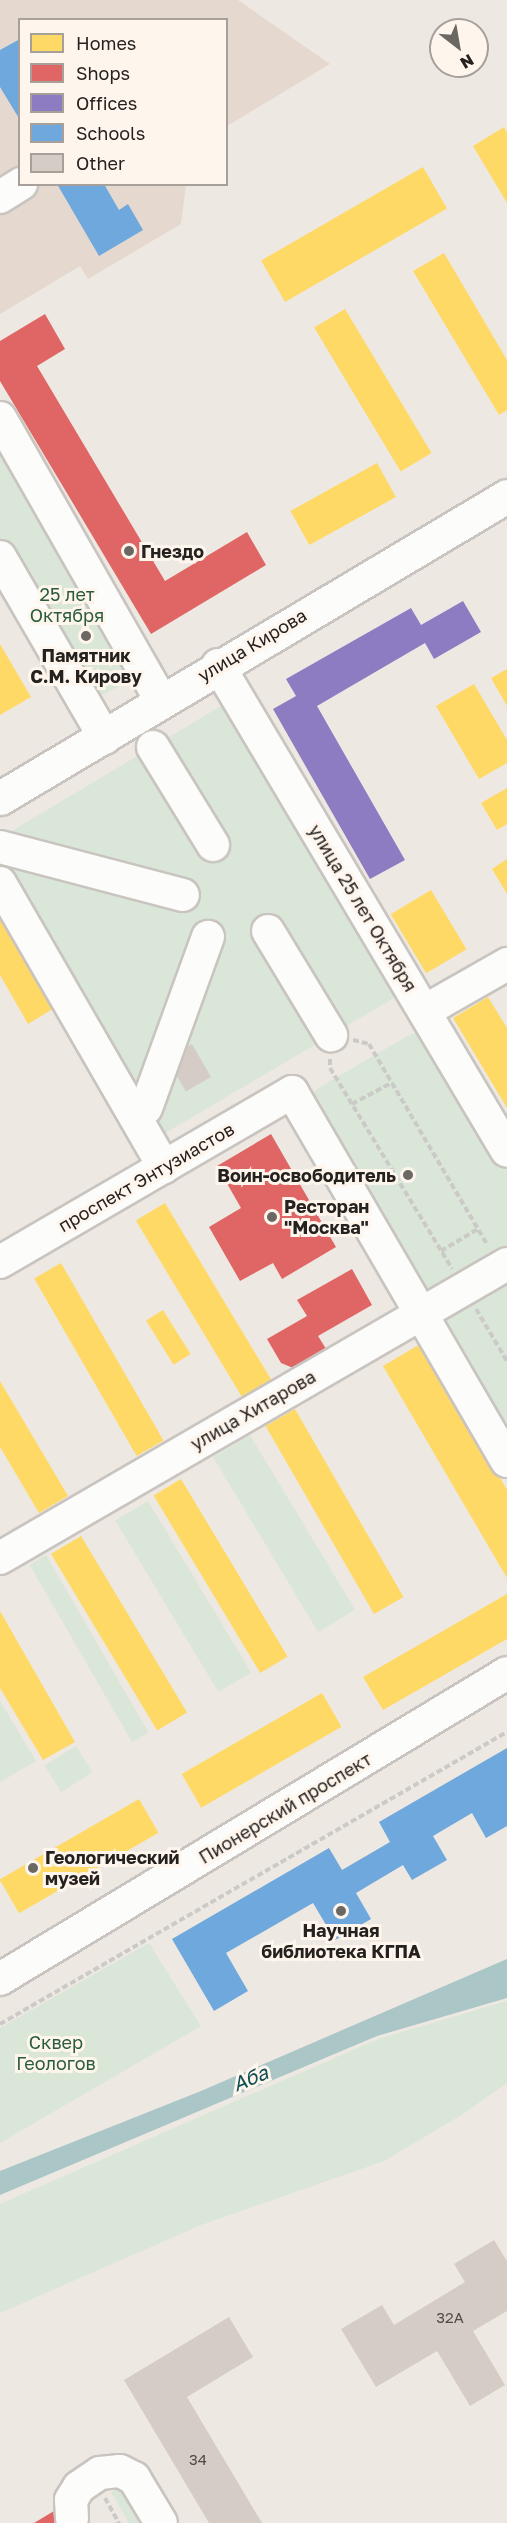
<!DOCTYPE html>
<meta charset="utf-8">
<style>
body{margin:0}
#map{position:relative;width:507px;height:2523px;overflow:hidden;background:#eee8e2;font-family:"Golos Text",sans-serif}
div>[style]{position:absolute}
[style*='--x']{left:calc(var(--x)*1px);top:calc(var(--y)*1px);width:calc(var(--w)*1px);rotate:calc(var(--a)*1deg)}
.built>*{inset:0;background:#e5d9cf}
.green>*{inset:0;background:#d9e6d8;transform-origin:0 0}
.water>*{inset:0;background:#aac6c7}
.homes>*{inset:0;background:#ffd966;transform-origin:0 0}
.shops>*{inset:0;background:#e06666}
.offices>*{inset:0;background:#8e7cc3}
.schools>*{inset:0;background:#6fa8dc}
.building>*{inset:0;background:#d6ccc6;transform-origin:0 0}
.path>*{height:4px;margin-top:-2px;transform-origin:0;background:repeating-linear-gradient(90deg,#cbcac7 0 6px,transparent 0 9px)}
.roads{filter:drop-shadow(2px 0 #c9c4bf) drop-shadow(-2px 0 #c9c4bf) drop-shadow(0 2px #c9c4bf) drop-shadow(0 -2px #c9c4bf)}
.minor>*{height:32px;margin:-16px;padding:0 16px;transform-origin:16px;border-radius:16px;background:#fcfcfb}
.major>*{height:33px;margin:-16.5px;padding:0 16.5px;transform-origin:16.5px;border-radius:16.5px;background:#fcfcfb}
.dots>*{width:16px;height:16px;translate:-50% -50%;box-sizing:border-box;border:3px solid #fef5ed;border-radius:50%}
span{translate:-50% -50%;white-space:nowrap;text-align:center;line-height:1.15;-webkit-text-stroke:6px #fef5ed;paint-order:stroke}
.number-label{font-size:15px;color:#514c48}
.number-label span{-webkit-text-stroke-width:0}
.poi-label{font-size:18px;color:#25211e;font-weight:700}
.left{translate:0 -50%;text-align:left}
.right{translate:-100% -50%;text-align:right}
.park-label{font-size:18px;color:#295c3d}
.street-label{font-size:18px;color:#25211e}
.water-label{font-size:20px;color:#0f4e52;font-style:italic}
.legend{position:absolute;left:18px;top:18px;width:210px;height:168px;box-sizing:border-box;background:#fef5ed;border:2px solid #a7a09a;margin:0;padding:8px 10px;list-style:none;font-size:18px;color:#25211e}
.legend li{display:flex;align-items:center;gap:12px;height:30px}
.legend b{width:30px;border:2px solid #a7a09a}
.north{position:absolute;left:429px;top:18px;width:60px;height:60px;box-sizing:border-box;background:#fef5ed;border:2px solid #a7a09a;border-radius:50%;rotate:149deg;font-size:16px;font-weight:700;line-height:24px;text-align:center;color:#25211e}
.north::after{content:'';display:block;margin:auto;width:21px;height:27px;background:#6b6763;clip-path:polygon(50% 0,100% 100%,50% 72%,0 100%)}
</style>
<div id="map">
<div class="built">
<i style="clip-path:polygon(0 0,238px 0,330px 64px,227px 126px,226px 20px,20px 20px,20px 184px,186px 185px,181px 224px,88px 279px,80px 266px,0 314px)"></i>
</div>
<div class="green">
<i style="clip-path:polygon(0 439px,134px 669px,129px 681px,102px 695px,90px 697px,0 542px)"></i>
<i style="clip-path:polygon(226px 703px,399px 995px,162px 1135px,0 863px,0 838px)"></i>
<i style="clip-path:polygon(420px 1033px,428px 1036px,507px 1171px,507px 1430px,314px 1102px,314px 1092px,320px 1087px,411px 1034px)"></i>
<i style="left:250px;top:1435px;width:204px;height:43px;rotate:59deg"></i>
<i style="left:148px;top:1501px;width:200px;height:38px;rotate:59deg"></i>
<i style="left:46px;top:1555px;width:205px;height:19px;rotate:60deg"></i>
<i style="clip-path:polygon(0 1701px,36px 1761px,0 1782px)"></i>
<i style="left:76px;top:1746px;width:31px;height:37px;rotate:58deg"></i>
<i style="clip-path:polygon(149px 1943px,201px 2026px,0 2143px,0 2028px)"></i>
<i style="clip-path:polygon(507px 2001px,507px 2083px,463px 2114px,384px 2161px,201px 2225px,0 2313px,0 2204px,378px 2039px)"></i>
<i style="clip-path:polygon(124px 2484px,147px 2523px,129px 2523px,111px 2492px)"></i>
</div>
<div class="water">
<i style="clip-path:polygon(507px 1959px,507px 1998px,377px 2036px,0 2195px,0 2171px,201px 2091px)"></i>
</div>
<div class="homes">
<i style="clip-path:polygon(504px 127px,507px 133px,507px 203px,473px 146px)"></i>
<i style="left:423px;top:167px;width:48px;height:187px;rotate:60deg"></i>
<i style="clip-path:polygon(444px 253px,507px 360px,507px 410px,499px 415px,413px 271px)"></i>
<i style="left:345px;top:309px;width:168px;height:36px;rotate:59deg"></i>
<i style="left:377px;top:463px;width:39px;height:99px;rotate:61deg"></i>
<i style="clip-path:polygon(0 644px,31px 697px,0 715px)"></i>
<i style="clip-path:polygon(507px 669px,507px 706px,491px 678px)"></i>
<i style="clip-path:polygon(474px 684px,507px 740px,507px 763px,479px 779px,436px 706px)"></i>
<i style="clip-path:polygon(507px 788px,507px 824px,497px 830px,481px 803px)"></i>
<i style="clip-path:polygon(507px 859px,507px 894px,492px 869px)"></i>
<i style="left:431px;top:890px;width:69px;height:47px;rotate:59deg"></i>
<i style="clip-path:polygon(0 900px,61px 1004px,28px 1024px,0 975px)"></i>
<i style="clip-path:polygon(488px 997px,507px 1028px,507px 1108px,453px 1018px)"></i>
<i style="left:165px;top:1203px;width:206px;height:34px;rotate:59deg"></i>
<i style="left:61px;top:1263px;width:205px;height:31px;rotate:60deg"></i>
<i style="left:163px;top:1310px;width:52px;height:20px;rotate:58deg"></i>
<i style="clip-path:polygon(422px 1343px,507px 1490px,507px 1578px,383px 1366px)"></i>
<i style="clip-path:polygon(0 1381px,68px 1496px,39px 1513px,0 1447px)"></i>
<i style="left:295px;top:1409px;width:217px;height:34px;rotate:60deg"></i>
<i style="left:181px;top:1479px;width:207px;height:32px;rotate:59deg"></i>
<i style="left:81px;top:1536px;width:206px;height:35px;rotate:59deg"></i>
<i style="clip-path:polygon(507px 1594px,507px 1639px,383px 1710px,363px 1677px)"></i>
<i style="clip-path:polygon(0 1611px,75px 1742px,43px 1760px,0 1688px)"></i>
<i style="left:322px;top:1693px;width:39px;height:162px;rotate:60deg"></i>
<i style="left:139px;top:1799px;width:39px;height:161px;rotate:60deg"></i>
</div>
<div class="shops">
<i style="clip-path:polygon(45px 314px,65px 349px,37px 366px,165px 581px,247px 532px,266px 565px,151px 634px,0 381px,0 341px)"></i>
<i style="clip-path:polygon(271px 1134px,336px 1247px,282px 1279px,273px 1263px,240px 1281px,209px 1227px,241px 1208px,217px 1166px)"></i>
<i style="clip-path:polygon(352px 1269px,372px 1305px,318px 1336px,328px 1352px,298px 1370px,281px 1363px,267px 1339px,307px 1316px,297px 1300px)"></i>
<i style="clip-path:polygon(54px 2511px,62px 2523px,34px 2523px)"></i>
</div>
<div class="offices">
<i style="clip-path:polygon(463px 601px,481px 632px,434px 659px,425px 643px,317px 706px,405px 860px,370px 879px,273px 709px,296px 696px,286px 679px,411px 608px,421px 625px)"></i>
</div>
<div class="schools">
<i style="clip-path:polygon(20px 39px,20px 120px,0 87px,0 50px)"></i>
<i style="clip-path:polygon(57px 184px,104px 184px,119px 210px,128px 204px,143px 230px,99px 256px)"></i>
<i style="clip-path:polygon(507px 1748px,507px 1826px,486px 1838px,472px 1813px,433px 1836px,447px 1860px,412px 1880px,403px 1865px,356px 1893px,371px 1919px,335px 1940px,313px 1903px,226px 1953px,248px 1991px,214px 2011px,172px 1939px,329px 1848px,342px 1870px,390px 1842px,379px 1822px)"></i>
</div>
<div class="building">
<i style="left:192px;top:1044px;width:38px;height:29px;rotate:60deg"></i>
<i style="clip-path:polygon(494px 2240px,507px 2261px,507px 2311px,473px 2331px,505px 2385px,470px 2406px,437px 2351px,376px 2387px,341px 2329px,382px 2305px,394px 2325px,465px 2282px,454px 2264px)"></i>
<i style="clip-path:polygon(229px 2317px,253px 2357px,187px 2397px,262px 2523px,209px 2523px,124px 2380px)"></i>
</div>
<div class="path">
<i style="--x:353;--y:1040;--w:16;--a:14"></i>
<i style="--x:369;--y:1044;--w:234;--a:59.5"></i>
<i style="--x:330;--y:1059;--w:9;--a:90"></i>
<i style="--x:330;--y:1068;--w:235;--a:58.7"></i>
<i style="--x:352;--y:1104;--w:44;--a:-28.3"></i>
<i style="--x:441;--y:1251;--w:43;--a:-30.7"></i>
<i style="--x:476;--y:1309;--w:61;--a:59.2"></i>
<i style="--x:0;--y:2024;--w:585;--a:-29.94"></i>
<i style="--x:105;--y:2498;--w:29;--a:61"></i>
</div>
<div class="roads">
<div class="minor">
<i style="--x:0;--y:197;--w:25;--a:-32"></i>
<i style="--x:0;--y:418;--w:325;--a:60.3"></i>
<i style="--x:0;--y:557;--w:209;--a:59.9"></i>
<i style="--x:218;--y:665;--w:565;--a:59.26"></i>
<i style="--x:153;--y:747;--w:115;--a:58.5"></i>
<i style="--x:0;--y:847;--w:189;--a:14.7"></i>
<i style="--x:0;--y:883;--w:328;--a:60"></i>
<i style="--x:268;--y:931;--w:122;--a:58.8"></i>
<i style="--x:425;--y:1011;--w:95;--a:-29.8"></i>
<i style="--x:146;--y:1108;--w:182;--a:-70.1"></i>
<i style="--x:0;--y:1262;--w:338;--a:-30.2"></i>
<i style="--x:292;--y:1092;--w:427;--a:59.8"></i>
<i style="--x:0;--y:1558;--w:586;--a:-30.11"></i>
<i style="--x:0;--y:1979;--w:592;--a:-31.11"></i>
<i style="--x:72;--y:2518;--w:18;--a:-93"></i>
<i style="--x:71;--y:2500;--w:15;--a:-58"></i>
<i style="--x:79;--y:2487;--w:25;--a:-34"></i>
<i style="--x:100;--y:2473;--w:20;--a:-6"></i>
<i style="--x:120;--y:2471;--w:16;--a:27"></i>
<i style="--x:134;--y:2478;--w:52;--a:59"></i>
</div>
<div class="major">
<i style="--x:0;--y:798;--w:590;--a:-30.78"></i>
</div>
</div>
<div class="dots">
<i style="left:129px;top:551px;background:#6b6763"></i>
<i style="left:86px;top:636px;background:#6b6763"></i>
<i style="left:408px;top:1175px;background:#6b6763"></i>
<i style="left:272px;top:1217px;background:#6b6763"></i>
<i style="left:33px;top:1868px;background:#6b6763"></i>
<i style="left:341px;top:1911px;background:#6b6763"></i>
</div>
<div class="number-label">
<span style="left:450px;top:2318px">32А</span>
<span style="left:198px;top:2460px">34</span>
</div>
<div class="poi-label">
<span class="left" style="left:141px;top:551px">Гнездо</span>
<span style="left:86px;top:666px">Памятник<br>С.М. Кирову</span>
<span class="right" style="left:396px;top:1175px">Воин-освободитель</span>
<span class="left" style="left:284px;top:1217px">Ресторан<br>"Москва"</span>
<span class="left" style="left:45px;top:1868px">Геологический<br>музей</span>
<span style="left:341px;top:1941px">Научная<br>библиотека КГПА</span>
</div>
<div class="park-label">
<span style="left:67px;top:605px">25 лет<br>Октября</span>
<span style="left:56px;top:2053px">Сквер<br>Геологов</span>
</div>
<div class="street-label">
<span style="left:252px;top:645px;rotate:-31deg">улица Кирова</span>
<span style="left:363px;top:908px;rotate:59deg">улица 25 лет Октября</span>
<span style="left:146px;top:1177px;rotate:-30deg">проспект Энтузиастов</span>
<span style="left:253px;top:1410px;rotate:-30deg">улица Хитарова</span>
<span style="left:285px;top:1808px;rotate:-31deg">Пионерский проспект</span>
</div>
<div class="water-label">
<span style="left:250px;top:2078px;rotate:-23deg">Аба</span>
</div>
<ul class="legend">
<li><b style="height:16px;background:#ffd966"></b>Homes</li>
<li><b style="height:16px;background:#e06666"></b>Shops</li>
<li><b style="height:16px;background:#8e7cc3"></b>Offices</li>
<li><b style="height:16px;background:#6fa8dc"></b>Schools</li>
<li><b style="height:16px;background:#d6ccc6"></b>Other</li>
</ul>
<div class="north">N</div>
</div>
